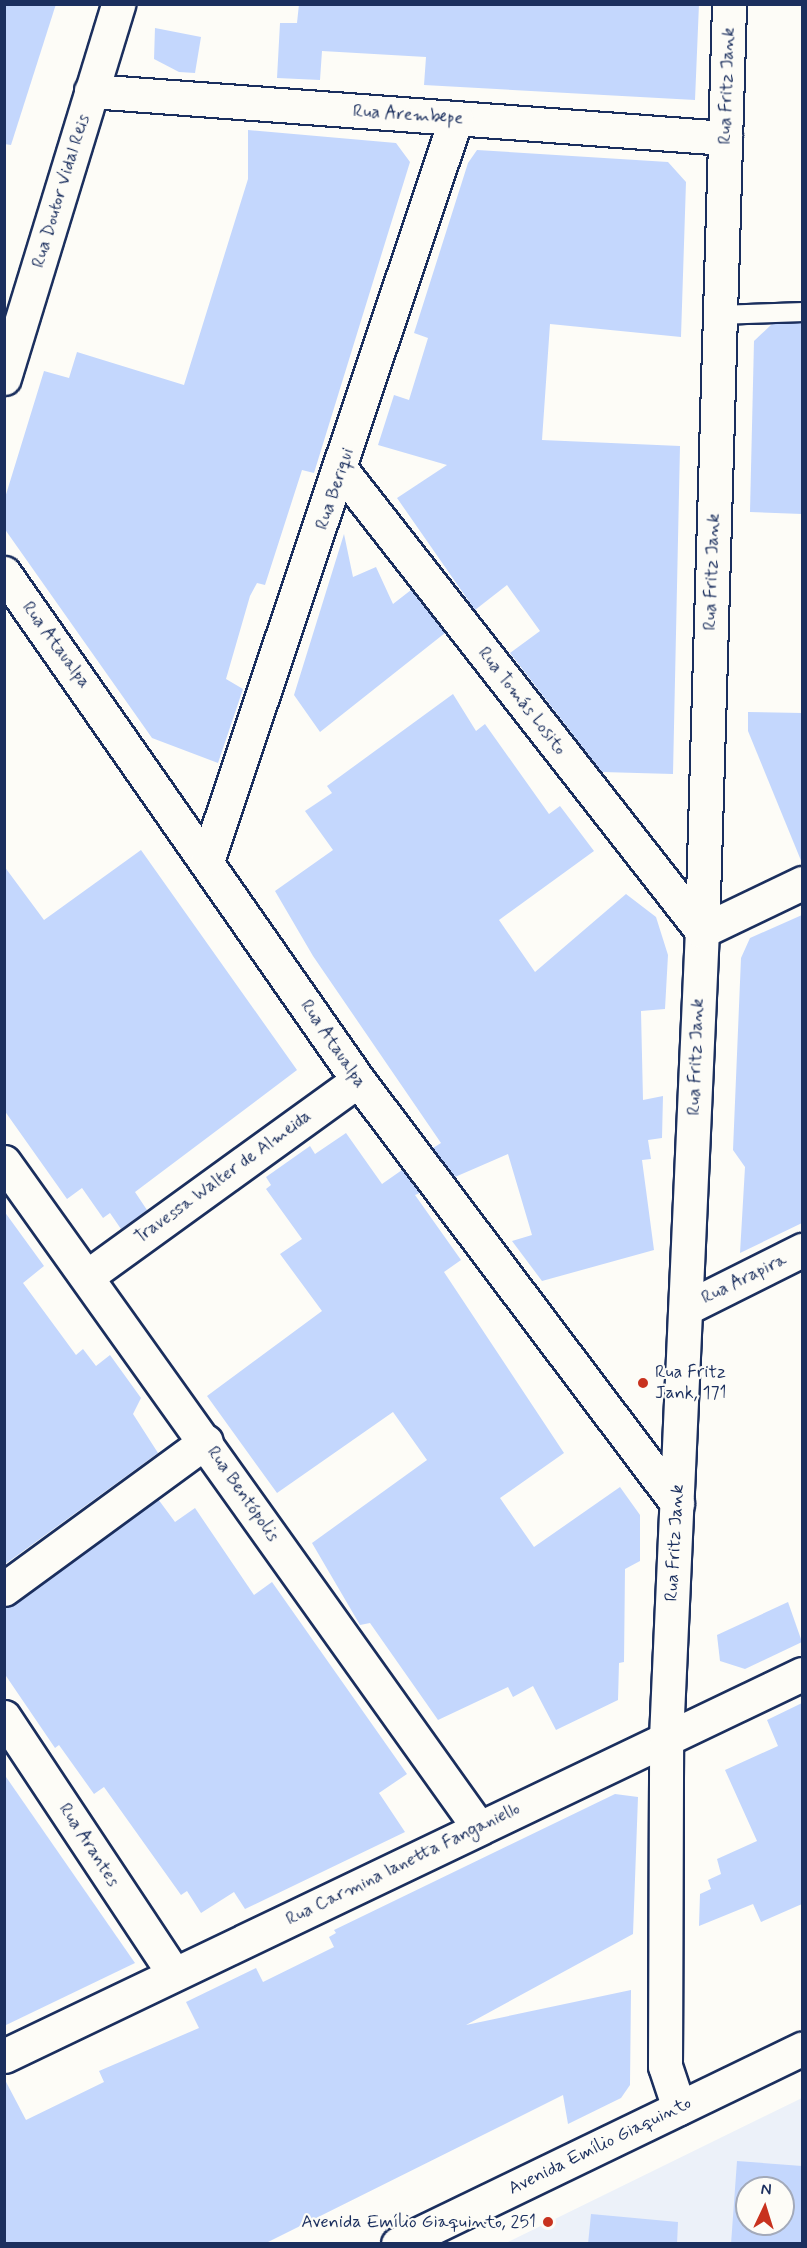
<!DOCTYPE html>
<meta charset="utf-8">
<style>
body{margin:0}
#map{position:relative;width:807px;height:2248px;overflow:hidden;background:#fdfcf7;font-family:Mynerve,sans-serif}
div>[style]{position:absolute}
[style*='--x']{left:calc(var(--x)*1px);top:calc(var(--y)*1px);width:calc(var(--w)*1px);rotate:calc(var(--a)*1deg)}
.built>*{inset:0;background:#ecf1f9}
.building>*{inset:0;background:#c4d7fd}
.roads{filter:drop-shadow(2px 0 #1b2f5e) drop-shadow(-2px 0 #1b2f5e) drop-shadow(0 2px #1b2f5e) drop-shadow(0 -2px #1b2f5e)}
.lane>*{height:18px;margin:-9px;padding:0 9px;transform-origin:9px;border-radius:9px;background:#fdfcf7}
.street>*{height:33px;margin:-16.5px;padding:0 16.5px;transform-origin:16.5px;border-radius:16.5px;background:#fdfcf7}
.dots>*{width:16px;height:16px;translate:-50% -50%;box-sizing:border-box;border:3px solid #fdfcf7;border-radius:50%}
span{translate:-50% -50%;white-space:nowrap;text-align:center;line-height:1.15;-webkit-text-stroke:4.5px #fdfcf7;paint-order:stroke}
.street-label{font-size:18px;color:#1b2f5e}
.poi-label{font-size:18px;color:#1b2f5e}
.left{translate:0 -50%;text-align:left}
.right{translate:-100% -50%;text-align:right}
.frame{position:absolute;inset:0;border:6px solid #1b2f5e;pointer-events:none}
.north{position:absolute;left:735px;top:2176px;width:60px;height:60px;box-sizing:border-box;background:#fdfcf7;border:2px solid #a3aaba;border-radius:50%;rotate:4deg;font-size:16px;font-weight:700;line-height:24px;text-align:center;color:#1b2f5e}
.north::after{content:'';display:block;margin:auto;width:21px;height:27px;background:#c8321e;clip-path:polygon(50% 0,100% 100%,50% 72%,0 100%)}
</style>
<div id="map">
<div class="built">
<i style="clip-path:polygon(evenodd,802px 2098px,802px 2243px,506px 2243px,802px 2098px,747px 2188px,783px 2188px,783px 2224px,747px 2224px,747px 2188px)"></i>
</div>
<div class="building">
<i style="clip-path:polygon(4px 4px,56px 4px,11px 145px,4px 144px)"></i>
<i style="clip-path:polygon(299px 4px,699px 4px,695px 100px,424px 85px,426px 57px,322px 51px,320px 80px,277px 78px,280px 23px,297px 23px)"></i>
<i style="clip-path:polygon(155px 28px,201px 37px,195px 73px,179px 72px,154px 59px)"></i>
<i style="clip-path:polygon(248px 130px,396px 143px,410px 162px,314px 473px,302px 470px,265px 585px,257px 583px,250px 596px,226px 679px,243px 689px,218px 763px,152px 738px,4px 528px,4px 501px,44px 371px,69px 378px,77px 352px,184px 385px,248px 179px)"></i>
<i style="clip-path:polygon(477px 150px,668px 162px,686px 182px,681px 337px,550px 324px,542px 440px,680px 446px,673px 774px,602px 772px,510px 653px,540px 631px,507px 585px,475px 610px,397px 498px,447px 465px,378px 445px,394px 395px,409px 400px,428px 338px,414px 333px,468px 163px)"></i>
<i style="clip-path:polygon(802px 323px,802px 514px,750px 512px,754px 341px,772px 324px)"></i>
<i style="clip-path:polygon(344px 534px,353px 577px,376px 567px,393px 604px,411px 590px,445px 633px,320px 732px,294px 695px)"></i>
<i style="clip-path:polygon(453px 694px,476px 731px,485px 724px,549px 814px,560px 806px,594px 851px,499px 920px,535px 972px,626px 894px,656px 917px,668px 955px,665px 1009px,641px 1011px,643px 1100px,663px 1096px,662px 1138px,648px 1140px,651px 1159px,642px 1160px,654px 1250px,542px 1281px,512px 1241px,532px 1235px,508px 1154px,455px 1177px,433px 1148px,441px 1143px,313px 956px,275px 891px,333px 850px,305px 811px,332px 793px,327px 786px)"></i>
<i style="clip-path:polygon(748px 712px,802px 713px,802px 863px,748px 731px)"></i>
<i style="clip-path:polygon(141px 850px,297px 1070px,135px 1192px,147px 1210px,121px 1229px,110px 1213px,103px 1218px,82px 1188px,67px 1199px,4px 1110px,4px 866px,44px 920px)"></i>
<i style="clip-path:polygon(802px 915px,802px 1223px,740px 1253px,745px 1167px,733px 1150px,741px 958px,750px 938px)"></i>
<i style="clip-path:polygon(346px 1133px,382px 1184px,402px 1170px,420px 1193px,415px 1195px,461px 1260px,444px 1272px,564px 1453px,500px 1498px,534px 1547px,620px 1487px,640px 1515px,640px 1561px,625px 1569px,624px 1662px,619px 1663px,618px 1700px,556px 1730px,533px 1686px,513px 1697px,508px 1687px,438px 1720px,370px 1623px,360px 1625px,312px 1543px,427px 1460px,393px 1412px,277px 1493px,207px 1396px,322px 1311px,280px 1254px,302px 1239px,266px 1189px,271px 1185px,266px 1177px,310px 1146px,315px 1154px)"></i>
<i style="clip-path:polygon(4px 1211px,44px 1266px,23px 1283px,76px 1355px,83px 1349px,96px 1366px,110px 1355px,141px 1398px,133px 1414px,158px 1453px,4px 1565px)"></i>
<i style="clip-path:polygon(158px 1499px,175px 1522px,195px 1508px,254px 1595px,272px 1582px,407px 1774px,379px 1793px,405px 1832px,245px 1909px,234px 1892px,201px 1913px,187px 1891px,181px 1895px,104px 1787px,94px 1794px,59px 1745px,55px 1748px,4px 1673px,4px 1607px)"></i>
<i style="clip-path:polygon(788px 1602px,802px 1642px,745px 1669px,720px 1661px,717px 1635px)"></i>
<i style="clip-path:polygon(802px 1703px,802px 1904px,761px 1922px,753px 1904px,699px 1926px,700px 1894px,711px 1889px,708px 1880px,721px 1874px,717px 1859px,757px 1841px,725px 1770px,778px 1746px,767px 1720px)"></i>
<i style="clip-path:polygon(4px 1774px,135px 1963px,4px 2026px)"></i>
<i style="clip-path:polygon(615px 1794px,638px 1797px,633px 1934px,466px 2025px,631px 1990px,630px 2085px,621px 2098px,568px 2124px,563px 2095px,264px 2244px,4px 2244px,4px 2078px,26px 2120px,104px 2082px,99px 2071px,199px 2028px,186px 2002px,256px 1968px,263px 1982px,334px 1947px,329px 1937px,336px 1933px,334px 1930px)"></i>
<i style="clip-path:polygon(evenodd,737px 2161px,802px 2166px,802px 2244px,731px 2244px,737px 2161px,747px 2188px,783px 2188px,783px 2224px,747px 2224px,747px 2188px)"></i>
<i style="clip-path:polygon(591px 2214px,678px 2222px,677px 2244px,588px 2244px)"></i>
</div>
<div class="roads">
<div class="lane">
<i style="--x:720;--y:315;--w:82;--a:-2.1"></i>
</div>
<div class="street">
<i style="--x:91;--y:91;--w:636;--a:4.24"></i>
<i style="--x:4;--y:378;--w:391;--a:-73"></i>
<i style="--x:342;--y:471;--w:584;--a:51.95"></i>
<i style="--x:4;--y:573;--w:618;--a:55.08"></i>
<i style="--x:358;--y:1080;--w:530;--a:52.98"></i>
<i style="--x:208;--y:858;--w:780;--a:-71.47"></i>
<i style="--x:702;--y:931;--w:111;--a:-25.6"></i>
<i style="--x:4;--y:1162;--w:818;--a:54.5"></i>
<i style="--x:89;--y:1275;--w:332;--a:-35.9"></i>
<i style="--x:686;--y:1308;--w:130;--a:-26.6"></i>
<i style="--x:4;--y:1589;--w:250;--a:-36.2"></i>
<i style="--x:4;--y:1717;--w:308;--a:56.5"></i>
<i style="--x:4;--y:2056;--w:885;--a:-25.58"></i>
<i style="--x:679;--y:2108;--w:44;--a:-108.4"></i>
<i style="--x:665;--y:2066;--w:328;--a:-89.8"></i>
<i style="--x:666;--y:1738;--w:808;--a:-87.45"></i>
<i style="--x:702;--y:931;--w:927;--a:-88.33"></i>
<i style="--x:398;--y:2244;--w:449;--a:-25.8"></i>
</div>
</div>
<div class="dots">
<i style="left:643px;top:1383px;background:#c8321e"></i>
<i style="left:548px;top:2222px;background:#c8321e"></i>
</div>
<div class="street-label">
<span style="left:727px;top:86px;rotate:-88deg">Rua Fritz Jank</span>
<span style="left:408px;top:115px;rotate:4deg">Rua Arembepe</span>
<span style="left:61px;top:191px;rotate:-73deg">Rua Doutor Vidal Reis</span>
<span style="left:335px;top:489px;rotate:-71deg">Rua Beriqui</span>
<span style="left:712px;top:572px;rotate:-88deg">Rua Fritz Jank</span>
<span style="left:56px;top:645px;rotate:54deg">Rua Ataualpa</span>
<span style="left:522px;top:701px;rotate:52deg">Rua Tomás Losito</span>
<span style="left:333px;top:1044px;rotate:56deg">Rua Ataualpa</span>
<span style="left:696px;top:1057px;rotate:-88deg">Rua Fritz Jank</span>
<span style="left:223px;top:1177px;rotate:-36deg">Travessa Walter de Almeida</span>
<span style="left:744px;top:1279px;rotate:-26deg">Rua Arapira</span>
<span style="left:243px;top:1494px;rotate:55deg">Rua Bentópolis</span>
<span style="left:675px;top:1543px;rotate:-87deg">Rua Fritz Jank</span>
<span style="left:89px;top:1845px;rotate:57deg">Rua Arantes</span>
<span style="left:403px;top:1864px;rotate:-26deg">Rua Carmina Ianetta Fanganiello</span>
<span style="left:600px;top:2146px;rotate:-26deg">Avenida Emílio Giaquinto</span>
</div>
<div class="poi-label">
<span class="left" style="left:655px;top:1383px">Rua Fritz<br>Jank, 171</span>
<span class="right" style="left:536px;top:2222px">Avenida Emílio Giaquinto, 251</span>
</div>
<div class="frame"></div>
<div class="north">N</div>
</div>
